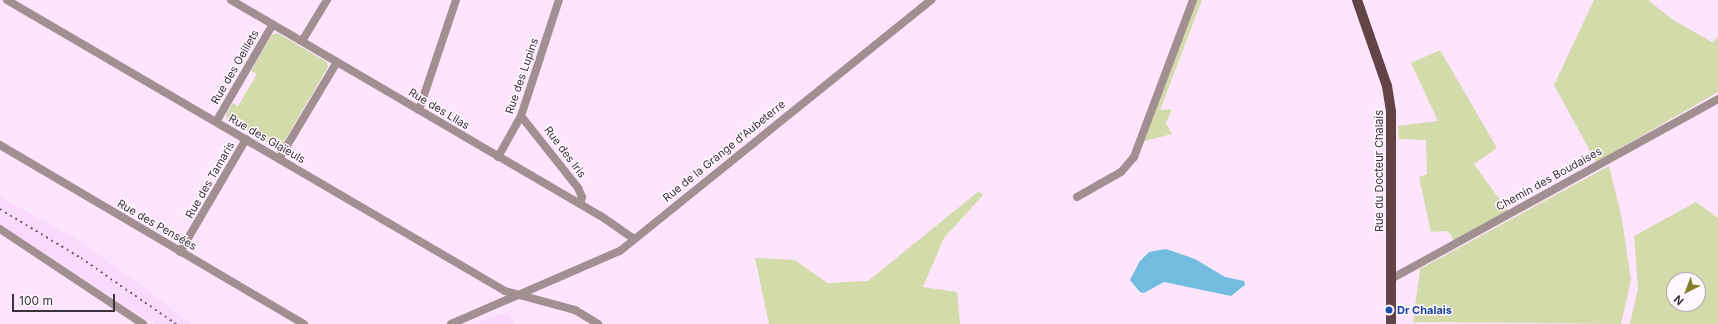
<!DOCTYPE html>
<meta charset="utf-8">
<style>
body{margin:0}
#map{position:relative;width:1718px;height:324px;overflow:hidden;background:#fce5fd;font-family:Inter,sans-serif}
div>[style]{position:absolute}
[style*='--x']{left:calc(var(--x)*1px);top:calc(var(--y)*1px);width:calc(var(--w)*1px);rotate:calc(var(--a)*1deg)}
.built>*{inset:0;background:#fbd9fc}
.green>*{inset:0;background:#d2dba9}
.water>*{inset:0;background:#72bddf}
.minor>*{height:8px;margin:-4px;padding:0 4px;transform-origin:4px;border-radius:4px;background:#a28f91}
.major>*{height:10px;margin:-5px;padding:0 5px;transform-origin:5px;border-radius:5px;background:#624447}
.rail>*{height:2px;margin-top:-1px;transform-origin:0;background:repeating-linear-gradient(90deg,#6f6170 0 2px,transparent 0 6px)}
.dots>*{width:11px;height:11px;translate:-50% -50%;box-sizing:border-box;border:2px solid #fff9ff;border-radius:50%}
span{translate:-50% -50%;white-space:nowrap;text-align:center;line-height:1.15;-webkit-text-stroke:3px #fff9ff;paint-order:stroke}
.street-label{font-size:11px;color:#3b303b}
.transit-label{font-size:11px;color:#164399;font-weight:700}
.left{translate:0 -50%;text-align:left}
.north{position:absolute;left:1666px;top:272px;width:40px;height:40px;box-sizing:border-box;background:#fff9ff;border:1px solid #b1a9b1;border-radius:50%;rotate:222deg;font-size:11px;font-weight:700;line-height:16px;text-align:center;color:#3b303b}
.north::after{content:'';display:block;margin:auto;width:14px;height:18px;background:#838028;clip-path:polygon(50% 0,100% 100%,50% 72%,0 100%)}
.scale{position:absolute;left:12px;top:294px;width:103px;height:18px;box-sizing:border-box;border:2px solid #3b303b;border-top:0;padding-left:5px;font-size:12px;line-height:14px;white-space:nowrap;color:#3b303b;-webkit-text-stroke:3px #fff9ff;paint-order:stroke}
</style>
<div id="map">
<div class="built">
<i style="clip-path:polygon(0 197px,71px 236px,125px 273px,191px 324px,154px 324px,0 224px)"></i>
<i style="clip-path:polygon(509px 312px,514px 324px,475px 324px,481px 321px)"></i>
</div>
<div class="green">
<i style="clip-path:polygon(1197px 0,1202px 0,1160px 110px,1172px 109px,1166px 123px,1172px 134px,1141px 142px)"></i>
<i style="clip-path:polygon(1594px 0,1648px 0,1673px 20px,1712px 42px,1718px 37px,1718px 92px,1596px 162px,1554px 85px)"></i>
<i style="clip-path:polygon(277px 33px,327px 62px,328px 67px,282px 145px,275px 147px,227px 119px,226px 114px,233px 103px,238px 106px,257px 74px,251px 71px,272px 35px)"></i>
<i style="clip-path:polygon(1440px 50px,1497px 148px,1474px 164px,1508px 211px,1454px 241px,1448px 231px,1431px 232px,1419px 177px,1427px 174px,1426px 140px,1399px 139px,1398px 126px,1438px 121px,1411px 63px)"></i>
<i style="clip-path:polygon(1609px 166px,1622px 219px,1631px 280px,1621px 324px,1413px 322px,1420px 269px)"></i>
<i style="clip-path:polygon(979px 191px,983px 195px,944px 238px,923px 287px,957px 292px,960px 324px,769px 324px,755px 258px,795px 260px,827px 283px,868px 281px)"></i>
<i style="clip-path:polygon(evenodd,1696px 202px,1718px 218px,1718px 324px,1630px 324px,1638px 288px,1634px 236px,1696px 202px,1674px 280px,1698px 280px,1698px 304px,1674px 304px,1674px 280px)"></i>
</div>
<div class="water">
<i style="clip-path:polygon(1166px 249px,1195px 259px,1225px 277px,1244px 281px,1245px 285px,1231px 296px,1164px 282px,1144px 293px,1140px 292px,1130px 280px,1140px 261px,1149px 252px)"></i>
</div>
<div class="minor">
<i style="--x:7;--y:0;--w:577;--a:30.3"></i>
<i style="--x:505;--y:291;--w:73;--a:15.2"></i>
<i style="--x:575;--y:310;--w:27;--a:31"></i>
<i style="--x:231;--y:0;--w:428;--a:30.3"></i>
<i style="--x:601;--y:216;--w:40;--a:34.9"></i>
<i style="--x:302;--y:41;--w:48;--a:-58.6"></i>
<i style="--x:419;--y:110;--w:116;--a:-71.4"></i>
<i style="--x:521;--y:116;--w:92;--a:51.6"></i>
<i style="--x:578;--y:188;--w:10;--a:66"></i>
<i style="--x:582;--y:197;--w:7;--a:106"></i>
<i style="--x:216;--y:122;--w:113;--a:-59.8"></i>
<i style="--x:0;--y:145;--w:353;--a:30.5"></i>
<i style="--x:498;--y:157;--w:47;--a:-60.7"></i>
<i style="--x:521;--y:116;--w:122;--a:-71.9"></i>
<i style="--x:279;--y:159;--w:113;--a:-59.1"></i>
<i style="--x:1077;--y:197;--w:51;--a:-29.6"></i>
<i style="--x:1121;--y:172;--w:20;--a:-49"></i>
<i style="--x:1134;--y:157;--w:168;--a:-69.4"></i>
<i style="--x:0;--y:229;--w:172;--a:33.6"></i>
<i style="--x:180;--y:252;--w:131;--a:-59.7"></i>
<i style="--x:1391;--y:279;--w:373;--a:-28.8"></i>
<i style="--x:451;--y:324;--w:184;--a:-23.4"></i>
<i style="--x:620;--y:251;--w:400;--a:-38.9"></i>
</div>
<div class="major">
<i style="--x:1357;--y:0;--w:91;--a:70.8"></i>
<i style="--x:1387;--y:86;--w:26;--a:81"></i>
<i style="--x:1391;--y:112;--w:212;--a:90"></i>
</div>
<div class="rail">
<i style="--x:0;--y:209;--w:95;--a:31.2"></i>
<i style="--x:81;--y:258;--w:116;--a:34.8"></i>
</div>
<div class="dots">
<i style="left:1389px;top:310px;background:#1a4fb4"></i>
</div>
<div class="street-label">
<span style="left:235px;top:67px;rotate:-60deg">Rue des Oeillets</span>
<span style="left:522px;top:76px;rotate:-71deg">Rue des Lupins</span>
<span style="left:439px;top:109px;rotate:31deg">Rue des Lilas</span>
<span style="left:267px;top:139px;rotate:30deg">Rue des Glaïeuls</span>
<span style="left:724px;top:151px;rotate:-39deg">Rue de la Grange d'Aubeterre</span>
<span style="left:565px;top:152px;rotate:53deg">Rue des Iris</span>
<span style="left:1379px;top:171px;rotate:-90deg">Rue du Docteur Chalais</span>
<span style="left:1549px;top:179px;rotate:-29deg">Chemin des Boudaises</span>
<span style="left:210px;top:180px;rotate:-60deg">Rue des Tamaris</span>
<span style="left:157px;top:225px;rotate:30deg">Rue des Pensées</span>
</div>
<div class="transit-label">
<span class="left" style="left:1397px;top:310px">Dr Chalais</span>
</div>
<div class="north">N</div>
<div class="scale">100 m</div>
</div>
